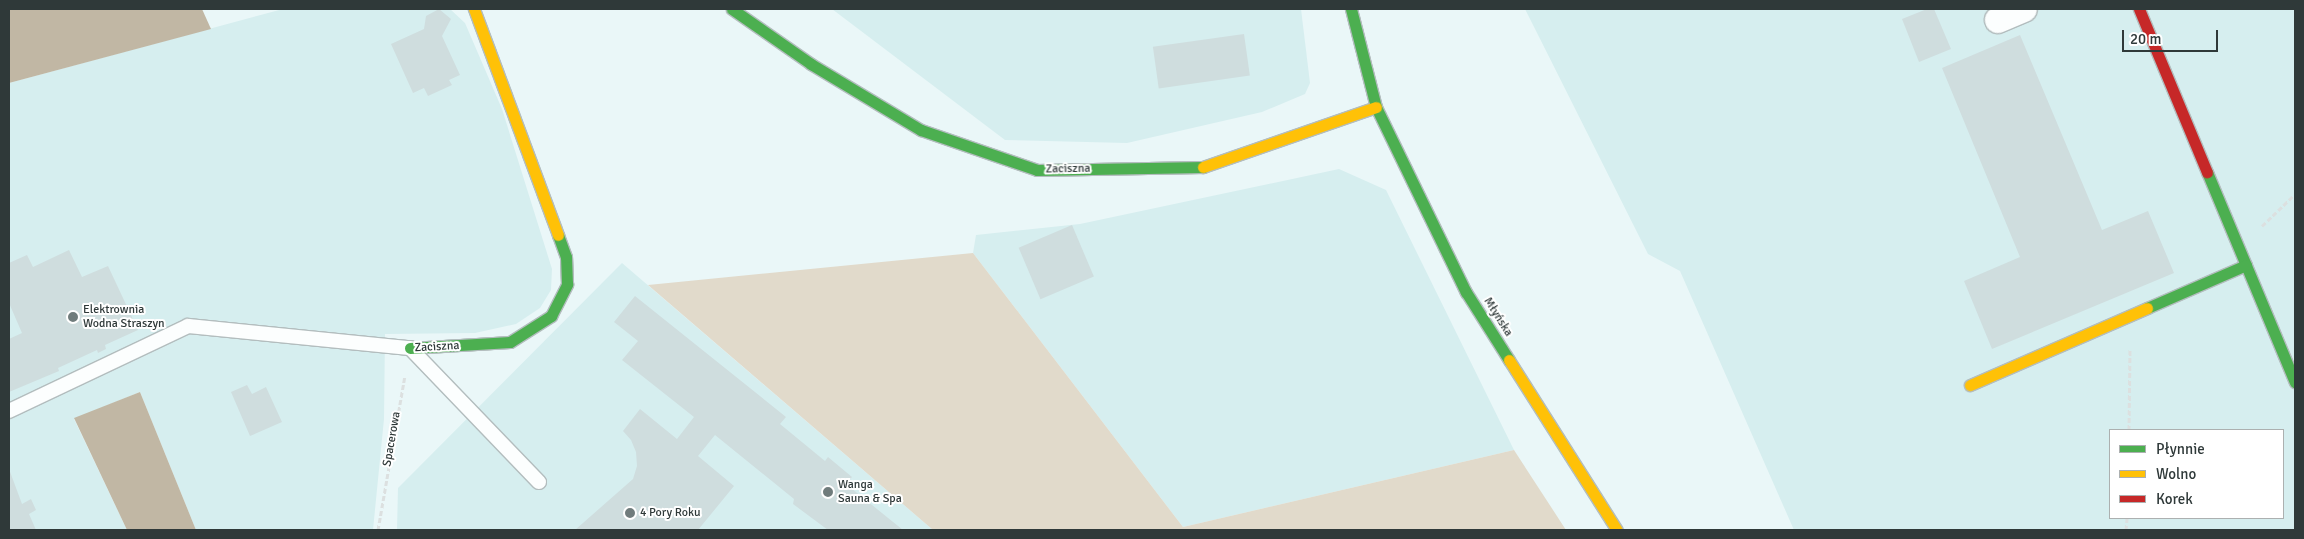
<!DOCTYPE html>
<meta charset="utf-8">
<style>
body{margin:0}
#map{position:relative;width:2304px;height:539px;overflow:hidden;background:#eaf7f8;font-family:Signika,sans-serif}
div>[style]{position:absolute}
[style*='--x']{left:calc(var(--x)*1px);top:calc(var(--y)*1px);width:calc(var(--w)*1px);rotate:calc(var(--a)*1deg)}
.built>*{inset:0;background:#d6eeef}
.forest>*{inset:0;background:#e1dacb}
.water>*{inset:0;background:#c1b7a4}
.building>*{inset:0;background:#cfddde;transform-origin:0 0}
.path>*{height:3px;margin-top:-1.5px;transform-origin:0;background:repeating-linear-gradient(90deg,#dce0e0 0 5px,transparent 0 7.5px)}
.roads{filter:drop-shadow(1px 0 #b3bdbe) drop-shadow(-1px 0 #b3bdbe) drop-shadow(0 1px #b3bdbe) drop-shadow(0 -1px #b3bdbe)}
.lane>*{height:14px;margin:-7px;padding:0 7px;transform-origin:7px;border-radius:7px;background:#fcfefe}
.street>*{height:26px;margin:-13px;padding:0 13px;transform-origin:13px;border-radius:13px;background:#fcfefe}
.fast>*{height:11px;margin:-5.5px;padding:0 5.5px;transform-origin:5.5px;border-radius:5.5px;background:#4caf50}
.slow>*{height:11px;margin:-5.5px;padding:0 5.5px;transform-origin:5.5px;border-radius:5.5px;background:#ffc107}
.jam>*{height:11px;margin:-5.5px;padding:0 5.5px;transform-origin:5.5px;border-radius:5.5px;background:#c62828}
.dots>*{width:14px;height:14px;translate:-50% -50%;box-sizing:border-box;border:2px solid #fff;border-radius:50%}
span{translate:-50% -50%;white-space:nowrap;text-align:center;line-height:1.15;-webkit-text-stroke:4px #fff;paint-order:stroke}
.street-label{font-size:12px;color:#2f3939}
.poi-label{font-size:12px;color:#2f3939}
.left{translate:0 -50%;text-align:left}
.frame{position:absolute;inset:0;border:10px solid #2f3939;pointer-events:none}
.legend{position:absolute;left:2109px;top:429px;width:175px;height:90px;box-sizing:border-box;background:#fff;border:1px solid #acb0b0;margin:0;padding:6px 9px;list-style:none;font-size:15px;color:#2f3939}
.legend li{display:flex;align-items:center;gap:10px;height:25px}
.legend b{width:25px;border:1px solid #acb0b0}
.scale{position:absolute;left:2122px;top:30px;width:96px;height:22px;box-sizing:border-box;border:2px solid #2f3939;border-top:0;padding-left:6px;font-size:15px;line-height:18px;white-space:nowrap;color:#2f3939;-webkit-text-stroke:4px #fff;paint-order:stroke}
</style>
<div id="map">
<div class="built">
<i style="clip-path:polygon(283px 9px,450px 9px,465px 23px,502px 109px,552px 269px,551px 290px,540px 308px,516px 324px,475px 333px,385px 334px,384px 419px,373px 530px,196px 530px,140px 392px,74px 419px,127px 530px,9px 530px,9px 83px)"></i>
<i style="clip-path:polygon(832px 9px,1301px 9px,1310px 83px,1305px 94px,1262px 112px,1127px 143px,1005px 140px)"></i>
<i style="clip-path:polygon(evenodd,1525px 9px,2295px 9px,2295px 530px,1794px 530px,1680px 271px,1648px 254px,1525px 9px,2110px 430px,2283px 430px,2283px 518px,2110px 518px,2110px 430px)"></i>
<i style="clip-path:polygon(1339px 169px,1386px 190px,1514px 450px,1183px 527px,973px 253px,976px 235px,1080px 224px)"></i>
<i style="clip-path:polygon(622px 263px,933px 530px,397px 530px,398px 488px)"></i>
</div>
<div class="forest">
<i style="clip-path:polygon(973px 253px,1183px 527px,1514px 450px,1566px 530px,933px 530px,648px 285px)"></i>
</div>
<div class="water">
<i style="clip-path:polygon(9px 9px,202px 9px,211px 29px,9px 83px)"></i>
<i style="clip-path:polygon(140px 392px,196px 530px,127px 530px,74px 418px)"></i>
</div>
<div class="building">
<i style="clip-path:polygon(439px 9px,451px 19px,442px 36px,460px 75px,449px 80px,452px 85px,428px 96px,424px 88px,413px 93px,391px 44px,424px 29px,426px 16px)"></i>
<i style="clip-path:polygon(1927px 9px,1934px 9px,1951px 49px,1919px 62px,1902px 19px)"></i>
<i style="left:1244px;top:34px;width:42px;height:92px;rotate:82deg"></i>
<i style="clip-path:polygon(2020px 35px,2102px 230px,2148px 211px,2174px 273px,1992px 349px,1964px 281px,2020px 257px,1942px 68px)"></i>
<i style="left:1072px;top:225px;width:56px;height:58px;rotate:67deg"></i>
<i style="clip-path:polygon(69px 250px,82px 277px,108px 266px,138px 330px,105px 345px,106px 349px,98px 353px,97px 350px,58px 368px,59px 371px,9px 392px,9px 339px,22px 333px,9px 303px,9px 263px,27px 255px,33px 267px)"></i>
<i style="clip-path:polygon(635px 296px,786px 417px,780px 424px,825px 461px,828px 457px,852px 477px,846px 484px,903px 530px,828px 530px,793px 504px,794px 499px,715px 435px,698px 456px,734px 486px,698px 530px,575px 530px,633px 479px,637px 466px,636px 452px,631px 440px,623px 431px,640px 409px,677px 439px,694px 417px,622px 360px,638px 341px,614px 322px)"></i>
<i style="clip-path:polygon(247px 385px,252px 394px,266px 387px,282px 422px,250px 436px,231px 392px)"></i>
<i style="clip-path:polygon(9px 469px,22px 504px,31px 499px,36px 510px,29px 514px,36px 530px,9px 530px)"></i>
</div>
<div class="path">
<i style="--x:2262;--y:226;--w:46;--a:-44.1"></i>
<i style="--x:2129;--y:430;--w:81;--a:-89.3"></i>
<i style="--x:378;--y:530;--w:156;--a:-80.1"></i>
<i style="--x:2126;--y:530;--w:12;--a:-85"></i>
</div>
<div class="roads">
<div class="lane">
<i style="--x:9;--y:411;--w:198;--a:-25.4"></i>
<i style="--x:188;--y:326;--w:223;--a:5.7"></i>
<i style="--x:410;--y:348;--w:186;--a:46.1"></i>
</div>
<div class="street">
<i style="--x:1998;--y:20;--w:28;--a:-23"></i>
</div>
<div class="fast">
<i style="--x:732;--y:9;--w:96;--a:34.8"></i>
<i style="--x:811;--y:64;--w:128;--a:31"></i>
<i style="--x:921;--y:130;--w:123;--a:19"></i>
<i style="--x:1037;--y:170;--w:166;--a:-1"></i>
<i style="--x:1351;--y:9;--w:101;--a:75.7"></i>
<i style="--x:1376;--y:107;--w:206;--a:64.1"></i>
<i style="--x:1466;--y:292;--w:80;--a:57.7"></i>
<i style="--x:2207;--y:172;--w:228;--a:67.3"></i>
<i style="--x:2147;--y:308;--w:108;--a:-23.5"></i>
<i style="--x:410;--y:348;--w:100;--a:-3.4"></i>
<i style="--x:510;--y:342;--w:49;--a:-32.4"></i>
<i style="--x:551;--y:316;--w:36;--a:-63"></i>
<i style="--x:567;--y:284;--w:27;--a:-92"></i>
<i style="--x:566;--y:257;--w:23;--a:-110"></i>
</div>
<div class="slow">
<i style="--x:474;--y:9;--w:241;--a:69.6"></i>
<i style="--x:1203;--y:167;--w:183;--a:-19.1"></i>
<i style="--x:1509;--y:360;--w:201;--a:57.6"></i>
<i style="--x:1970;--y:385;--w:193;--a:-23.5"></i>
</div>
<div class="jam">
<i style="--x:2139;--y:9;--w:177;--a:67.4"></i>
</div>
</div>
<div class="dots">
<i style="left:73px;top:317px;background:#707c7c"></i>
<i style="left:828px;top:492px;background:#707c7c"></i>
<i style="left:630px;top:513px;background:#707c7c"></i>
</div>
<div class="street-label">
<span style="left:1068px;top:169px;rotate:-1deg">Zaciszna</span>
<span style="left:1498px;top:317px;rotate:58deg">Młyńska</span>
<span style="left:437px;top:347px;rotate:-3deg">Zaciszna</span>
<span style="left:392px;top:439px;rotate:-80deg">Spacerowa</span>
</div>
<div class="poi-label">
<span class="left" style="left:83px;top:317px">Elektrownia<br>Wodna Straszyn</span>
<span class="left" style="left:838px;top:492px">Wanga<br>Sauna &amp; Spa</span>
<span class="left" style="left:640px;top:513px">4 Pory Roku</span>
</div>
<div class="frame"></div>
<ul class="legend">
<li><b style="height:6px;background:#4caf50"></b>Płynnie</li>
<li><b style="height:6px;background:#ffc107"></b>Wolno</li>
<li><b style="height:6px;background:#c62828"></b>Korek</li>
</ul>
<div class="scale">20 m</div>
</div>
